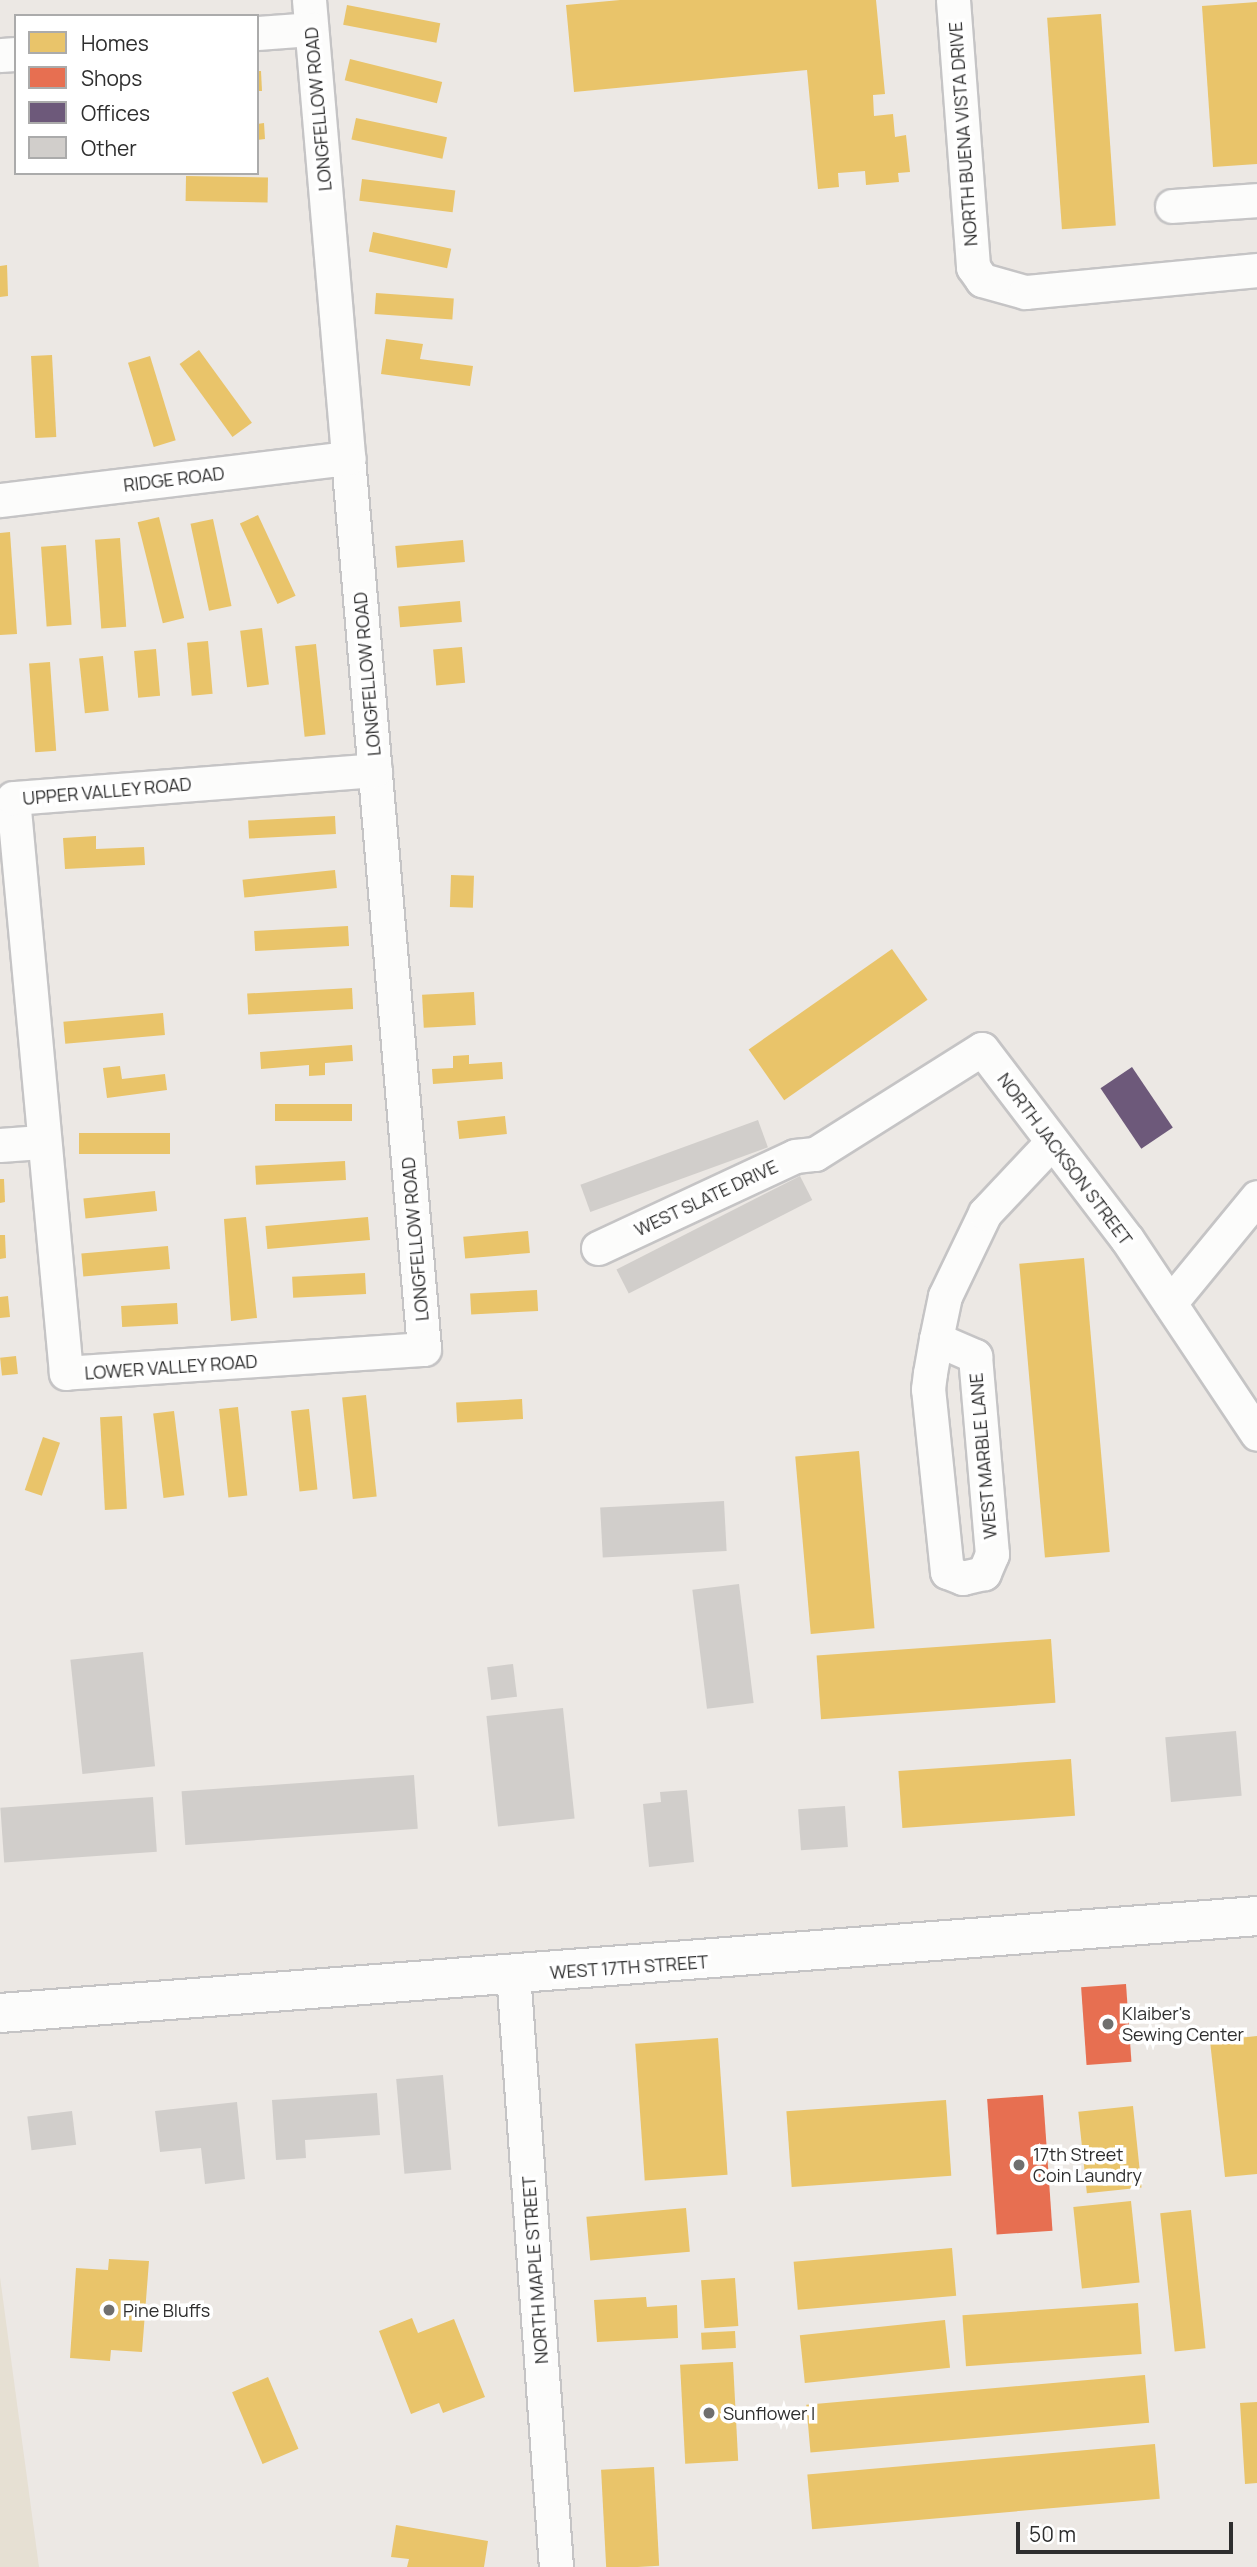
<!DOCTYPE html>
<style>
body{margin:0}
#map{position:relative;width:1257px;height:2567px;overflow:hidden;background:#ece8e4;font-family:Manrope,sans-serif}
div>[style]{position:absolute}
[style*='--x']{left:calc(var(--x)*1px);top:calc(var(--y)*1px);width:calc(var(--w)*1px);rotate:calc(var(--a)*1deg)}
.education>*{inset:0;background:#e6e0d3}
.homes>*{inset:0;background:#e9c46a;transform-origin:0 0}
.shops>*{inset:0;background:#e76f51;transform-origin:0 0}
.offices>*{inset:0;background:#6d597a;transform-origin:0 0}
.building>*{inset:0;background:#d1cecb;transform-origin:0 0}
.roads{filter:drop-shadow(2px 0 #c5c4c5) drop-shadow(-2px 0 #c5c4c5) drop-shadow(0 2px #c5c4c5) drop-shadow(0 -2px #c5c4c5)}
.street>*{height:33px;margin:-16.5px;padding:0 16.5px;transform-origin:16.5px;border-radius:16.5px;background:#fcfcfb}
.secondary>*{height:38px;margin:-19px;padding:0 19px;transform-origin:19px;border-radius:19px;background:#fcfcfb}
.dots>*{width:19px;height:19px;translate:-50% -50%;box-sizing:border-box;border:4px solid #fff;border-radius:50%}
span{translate:-50% -50%;white-space:nowrap;text-align:center;line-height:1.15;-webkit-text-stroke:7px #fff;paint-order:stroke}
.street-label{font-size:18px;color:#2e2e2e}
.poi-label{font-size:18px;color:#2e2e2e}
.left{translate:0 -50%;text-align:left}
.legend{position:absolute;left:14px;top:14px;width:245px;height:161px;box-sizing:border-box;background:#fff;border:2px solid #ababab;margin:0;padding:9px 12px;list-style:none;font-size:21px;color:#2e2e2e}
.legend li{display:flex;align-items:center;gap:14px;height:35px}
.legend b{width:35px;border:2px solid #ababab}
.scale{position:absolute;left:1016px;top:2522px;width:217px;height:32px;box-sizing:border-box;border:4px solid #2e2e2e;border-top:0;padding-left:9px;font-size:21px;line-height:24px;white-space:nowrap;color:#2e2e2e;-webkit-text-stroke:5px #fff;paint-order:stroke}
</style>
<div id="map">
<div class="education">
<i style="clip-path:polygon(0 2277px,39px 2567px,0 2567px)"></i>
</div>
<div class="homes">
<i style="clip-path:polygon(620px 0,876px 0,885px 94px,873px 95px,874px 116px,893px 114px,895px 137px,906px 135px,910px 172px,898px 173px,899px 182px,866px 185px,865px 171px,838px 173px,839px 187px,818px 189px,807px 70px,574px 92px,566px 5px)"></i>
<i style="clip-path:polygon(1257px 2px,1257px 164px,1213px 167px,1202px 6px)"></i>
<i style="left:347px;top:5px;width:95px;height:20px;rotate:11deg"></i>
<i style="left:1101px;top:14px;width:212px;height:54px;rotate:86deg"></i>
<i style="left:350px;top:59px;width:95px;height:22px;rotate:14deg"></i>
<i style="clip-path:polygon(257px 71px,261px 71px,262px 91px,257px 91px)"></i>
<i style="left:356px;top:118px;width:93px;height:22px;rotate:12deg"></i>
<i style="clip-path:polygon(264px 123px,265px 139px,257px 140px,257px 124px)"></i>
<i style="left:186px;top:176px;width:82px;height:25px;rotate:1deg"></i>
<i style="left:362px;top:179px;width:94px;height:22px;rotate:7deg"></i>
<i style="left:373px;top:232px;width:80px;height:20px;rotate:12deg"></i>
<i style="clip-path:polygon(7px 265px,8px 296px,0 297px,0 266px)"></i>
<i style="left:376px;top:293px;width:78px;height:21px;rotate:4deg"></i>
<i style="clip-path:polygon(386px 339px,423px 344px,420px 359px,473px 366px,470px 386px,381px 374px)"></i>
<i style="left:199px;top:350px;width:90px;height:24px;rotate:54deg"></i>
<i style="left:52px;top:355px;width:82px;height:21px;rotate:87deg"></i>
<i style="left:150px;top:356px;width:88px;height:23px;rotate:73deg"></i>
<i style="left:258px;top:515px;width:89px;height:20px;rotate:65deg"></i>
<i style="left:159px;top:517px;width:104px;height:22px;rotate:76deg"></i>
<i style="left:213px;top:519px;width:89px;height:23px;rotate:78deg"></i>
<i style="clip-path:polygon(10px 532px,17px 634px,0 635px,0 533px)"></i>
<i style="left:120px;top:538px;width:89px;height:25px;rotate:86deg"></i>
<i style="left:463px;top:540px;width:22px;height:68px;rotate:85deg"></i>
<i style="left:66px;top:545px;width:80px;height:25px;rotate:86deg"></i>
<i style="left:460px;top:601px;width:21px;height:62px;rotate:85deg"></i>
<i style="left:262px;top:628px;width:57px;height:22px;rotate:83deg"></i>
<i style="left:208px;top:641px;width:53px;height:21px;rotate:85deg"></i>
<i style="left:316px;top:644px;width:91px;height:21px;rotate:84deg"></i>
<i style="left:462px;top:647px;width:36px;height:29px;rotate:85deg"></i>
<i style="left:156px;top:649px;width:47px;height:22px;rotate:85deg"></i>
<i style="left:103px;top:656px;width:55px;height:24px;rotate:84deg"></i>
<i style="left:50px;top:662px;width:89px;height:21px;rotate:86deg"></i>
<i style="left:335px;top:816px;width:18px;height:87px;rotate:87deg"></i>
<i style="clip-path:polygon(96px 836px,96px 849px,144px 847px,145px 865px,65px 869px,63px 838px)"></i>
<i style="left:335px;top:870px;width:18px;height:93px;rotate:84deg"></i>
<i style="left:451px;top:875px;width:23px;height:32px;rotate:2deg"></i>
<i style="left:348px;top:926px;width:20px;height:94px;rotate:87deg"></i>
<i style="left:892px;top:949px;width:62px;height:175px;rotate:55deg"></i>
<i style="left:352px;top:988px;width:21px;height:105px;rotate:87deg"></i>
<i style="left:474px;top:992px;width:33px;height:52px;rotate:87deg"></i>
<i style="left:163px;top:1013px;width:22px;height:100px;rotate:85deg"></i>
<i style="clip-path:polygon(352px 1045px,353px 1061px,325px 1063px,325px 1075px,309px 1076px,309px 1065px,261px 1069px,260px 1052px)"></i>
<i style="clip-path:polygon(469px 1055px,469px 1064px,502px 1062px,503px 1079px,433px 1084px,432px 1069px,453px 1068px,453px 1056px)"></i>
<i style="clip-path:polygon(120px 1066px,122px 1079px,165px 1074px,167px 1090px,107px 1098px,103px 1068px)"></i>
<i style="left:352px;top:1104px;width:17px;height:77px;rotate:90deg"></i>
<i style="left:505px;top:1116px;width:18px;height:48px;rotate:84deg"></i>
<i style="left:170px;top:1133px;width:21px;height:91px;rotate:90deg"></i>
<i style="left:345px;top:1161px;width:19px;height:90px;rotate:87deg"></i>
<i style="clip-path:polygon(0 1179px,4px 1179px,5px 1202px,0 1203px)"></i>
<i style="left:155px;top:1191px;width:20px;height:72px;rotate:84deg"></i>
<i style="clip-path:polygon(246px 1217px,257px 1318px,231px 1321px,224px 1219px)"></i>
<i style="left:368px;top:1217px;width:23px;height:103px;rotate:85deg"></i>
<i style="left:528px;top:1231px;width:22px;height:65px;rotate:85deg"></i>
<i style="clip-path:polygon(0 1235px,5px 1235px,6px 1258px,0 1259px)"></i>
<i style="left:168px;top:1246px;width:23px;height:87px;rotate:85deg"></i>
<i style="left:1084px;top:1258px;width:295px;height:65px;rotate:85deg"></i>
<i style="left:365px;top:1273px;width:21px;height:73px;rotate:87deg"></i>
<i style="left:537px;top:1290px;width:21px;height:67px;rotate:87deg"></i>
<i style="clip-path:polygon(8px 1296px,10px 1317px,0 1318px,0 1297px)"></i>
<i style="left:177px;top:1303px;width:21px;height:56px;rotate:87deg"></i>
<i style="left:16px;top:1356px;width:18px;height:16px;rotate:84deg"></i>
<i style="left:366px;top:1395px;width:102px;height:24px;rotate:84deg"></i>
<i style="left:522px;top:1399px;width:20px;height:66px;rotate:87deg"></i>
<i style="left:238px;top:1407px;width:89px;height:19px;rotate:84deg"></i>
<i style="left:309px;top:1409px;width:81px;height:18px;rotate:84deg"></i>
<i style="left:174px;top:1411px;width:85px;height:21px;rotate:83deg"></i>
<i style="left:122px;top:1416px;width:93px;height:22px;rotate:87deg"></i>
<i style="left:43px;top:1437px;width:18px;height:56px;rotate:19deg"></i>
<i style="left:859px;top:1451px;width:178px;height:64px;rotate:85deg"></i>
<i style="left:1051px;top:1639px;width:64px;height:235px;rotate:86deg"></i>
<i style="left:1071px;top:1759px;width:57px;height:173px;rotate:86deg"></i>
<i style="clip-path:polygon(1257px 2036px,1257px 2174px,1225px 2177px,1210px 2041px)"></i>
<i style="left:718px;top:2038px;width:137px;height:83px;rotate:86deg"></i>
<i style="left:946px;top:2100px;width:76px;height:160px;rotate:86deg"></i>
<i style="left:1133px;top:2106px;width:82px;height:55px;rotate:84deg"></i>
<i style="left:1131px;top:2201px;width:82px;height:58px;rotate:84deg"></i>
<i style="left:686px;top:2208px;width:44px;height:100px;rotate:85deg"></i>
<i style="left:1191px;top:2210px;width:139px;height:31px;rotate:84deg"></i>
<i style="left:952px;top:2248px;width:48px;height:159px;rotate:85deg"></i>
<i style="clip-path:polygon(109px 2259px,149px 2261px,142px 2352px,111px 2350px,110px 2361px,70px 2358px,76px 2268px,108px 2270px)"></i>
<i style="left:735px;top:2278px;width:48px;height:34px;rotate:86deg"></i>
<i style="clip-path:polygon(646px 2297px,647px 2307px,677px 2305px,678px 2338px,597px 2342px,594px 2300px)"></i>
<i style="left:1138px;top:2303px;width:51px;height:176px;rotate:86deg"></i>
<i style="clip-path:polygon(412px 2318px,418px 2333px,454px 2319px,485px 2397px,443px 2413px,439px 2403px,411px 2414px,379px 2331px)"></i>
<i style="left:945px;top:2320px;width:48px;height:146px;rotate:84deg"></i>
<i style="left:735px;top:2331px;width:17px;height:34px;rotate:87deg"></i>
<i style="left:733px;top:2362px;width:99px;height:53px;rotate:87deg"></i>
<i style="left:1145px;top:2375px;width:48px;height:340px;rotate:85deg"></i>
<i style="left:268px;top:2377px;width:78px;height:39px;rotate:67deg"></i>
<i style="clip-path:polygon(1257px 2402px,1257px 2483px,1245px 2484px,1240px 2403px)"></i>
<i style="left:1155px;top:2444px;width:55px;height:349px;rotate:85deg"></i>
<i style="left:654px;top:2467px;width:99px;height:53px;rotate:87deg"></i>
<i style="clip-path:polygon(396px 2525px,488px 2541px,484px 2567px,407px 2567px,409px 2559px,391px 2557px)"></i>
</div>
<div class="shops">
<i style="left:1126px;top:1984px;width:78px;height:45px;rotate:86deg"></i>
<i style="left:1043px;top:2095px;width:136px;height:56px;rotate:86deg"></i>
</div>
<div class="offices">
<i style="left:1132px;top:1067px;width:73px;height:38px;rotate:56deg"></i>
</div>
<div class="building">
<i style="left:758px;top:1120px;width:29px;height:189px;rotate:70deg"></i>
<i style="left:800px;top:1176px;width:27px;height:206px;rotate:63deg"></i>
<i style="left:724px;top:1501px;width:50px;height:124px;rotate:87deg"></i>
<i style="left:739px;top:1584px;width:120px;height:47px;rotate:83deg"></i>
<i style="left:143px;top:1652px;width:115px;height:73px;rotate:84deg"></i>
<i style="left:513px;top:1664px;width:33px;height:26px;rotate:83deg"></i>
<i style="left:563px;top:1708px;width:111px;height:77px;rotate:84deg"></i>
<i style="left:1236px;top:1731px;width:65px;height:71px;rotate:85deg"></i>
<i style="left:414px;top:1775px;width:54px;height:233px;rotate:86deg"></i>
<i style="clip-path:polygon(687px 1790px,694px 1862px,649px 1867px,643px 1804px,661px 1802px,660px 1792px)"></i>
<i style="left:153px;top:1797px;width:55px;height:153px;rotate:86deg"></i>
<i style="left:845px;top:1806px;width:41px;height:47px;rotate:86deg"></i>
<i style="left:443px;top:2075px;width:95px;height:47px;rotate:85deg"></i>
<i style="clip-path:polygon(377px 2093px,380px 2135px,305px 2140px,306px 2158px,276px 2160px,272px 2100px)"></i>
<i style="clip-path:polygon(237px 2102px,245px 2179px,205px 2184px,201px 2148px,160px 2152px,155px 2111px)"></i>
<i style="left:72px;top:2111px;width:34px;height:45px;rotate:83deg"></i>
</div>
<div class="roads">
<div class="street">
<i style="--x:309;--y:0;--w:460;--a:85.1"></i>
<i style="--x:348;--y:458;--w:894;--a:85.12"></i>
<i style="--x:424;--y:1349;--w:359;--a:176.2"></i>
<i style="--x:66;--y:1373;--w:577;--a:-95.27"></i>
<i style="--x:13;--y:798;--w:363;--a:-4.4"></i>
<i style="--x:953;--y:0;--w:268;--a:85.7"></i>
<i style="--x:973;--y:267;--w:16;--a:55"></i>
<i style="--x:982;--y:280;--w:45;--a:15.6"></i>
<i style="--x:1025;--y:292;--w:233;--a:-5.4"></i>
<i style="--x:257;--y:33;--w:54;--a:-4.2"></i>
<i style="--x:0;--y:55;--w:16;--a:-4"></i>
<i style="--x:1172;--y:206;--w:85;--a:-4"></i>
<i style="--x:0;--y:500;--w:351;--a:-6.9"></i>
<i style="--x:0;--y:1145;--w:41;--a:-4.2"></i>
<i style="--x:598;--y:1248;--w:217;--a:-25"></i>
<i style="--x:795;--y:1156;--w:20;--a:-6"></i>
<i style="--x:815;--y:1154;--w:197;--a:-32.2"></i>
<i style="--x:982;--y:1049;--w:239;--a:52.7"></i>
<i style="--x:1127;--y:1239;--w:234;--a:56.3"></i>
<i style="--x:1170;--y:1303;--w:137;--a:-50.6"></i>
<i style="--x:936;--y:1339;--w:43;--a:23.6"></i>
<i style="--x:975;--y:1356;--w:199;--a:85.1"></i>
<i style="--x:992;--y:1554;--w:21;--a:113"></i>
<i style="--x:984;--y:1573;--w:22;--a:167"></i>
<i style="--x:963;--y:1578;--w:17;--a:-159"></i>
<i style="--x:947;--y:1572;--w:184;--a:-95.9"></i>
<i style="--x:928;--y:1389;--w:16;--a:-83"></i>
<i style="--x:930;--y:1373;--w:35;--a:-80"></i>
<i style="--x:936;--y:1339;--w:44;--a:-78.2"></i>
<i style="--x:945;--y:1296;--w:92;--a:-64.3"></i>
<i style="--x:985;--y:1213;--w:96;--a:-46.7"></i>
<i style="--x:513;--y:1973;--w:596;--a:85.86"></i>
</div>
<div class="secondary">
<i style="--x:0;--y:2013;--w:1261;--a:-4.41"></i>
</div>
</div>
<div class="dots">
<i style="left:1108px;top:2024px;background:#706f6e"></i>
<i style="left:1019px;top:2165px;background:#706f6e"></i>
<i style="left:109px;top:2310px;background:#706f6e"></i>
<i style="left:709px;top:2413px;background:#706f6e"></i>
</div>
<div class="street-label">
<span style="left:318px;top:109px;rotate:-95deg">LONGFELLOW ROAD</span>
<span style="left:963px;top:134px;rotate:-94deg">NORTH BUENA VISTA DRIVE</span>
<span style="left:174px;top:479px;rotate:-7deg">RIDGE ROAD</span>
<span style="left:367px;top:674px;rotate:-95deg">LONGFELLOW ROAD</span>
<span style="left:107px;top:791px;rotate:-5deg">UPPER VALLEY ROAD</span>
<span style="left:1065px;top:1159px;rotate:53deg">NORTH JACKSON STREET</span>
<span style="left:706px;top:1198px;rotate:-25deg">WEST SLATE DRIVE</span>
<span style="left:415px;top:1239px;rotate:-95deg">LONGFELLOW ROAD</span>
<span style="left:171px;top:1367px;rotate:-4deg">LOWER VALLEY ROAD</span>
<span style="left:983px;top:1456px;rotate:-95deg">WEST MARBLE LANE</span>
<span style="left:629px;top:1967px;rotate:-4deg">WEST 17TH STREET</span>
<span style="left:535px;top:2270px;rotate:-94deg">NORTH MAPLE STREET</span>
</div>
<div class="poi-label">
<span class="left" style="left:1122px;top:2024px">Klaiber's<br>Sewing Center</span>
<span class="left" style="left:1033px;top:2165px">17th Street<br>Coin Laundry</span>
<span class="left" style="left:123px;top:2310px">Pine Bluffs</span>
<span class="left" style="left:723px;top:2413px">Sunflower I</span>
</div>
<ul class="legend">
<li><b style="height:19px;background:#e9c46a"></b>Homes</li>
<li><b style="height:19px;background:#e76f51"></b>Shops</li>
<li><b style="height:19px;background:#6d597a"></b>Offices</li>
<li><b style="height:19px;background:#d1cecb"></b>Other</li>
</ul>
<div class="scale">50 m</div>
</div>
